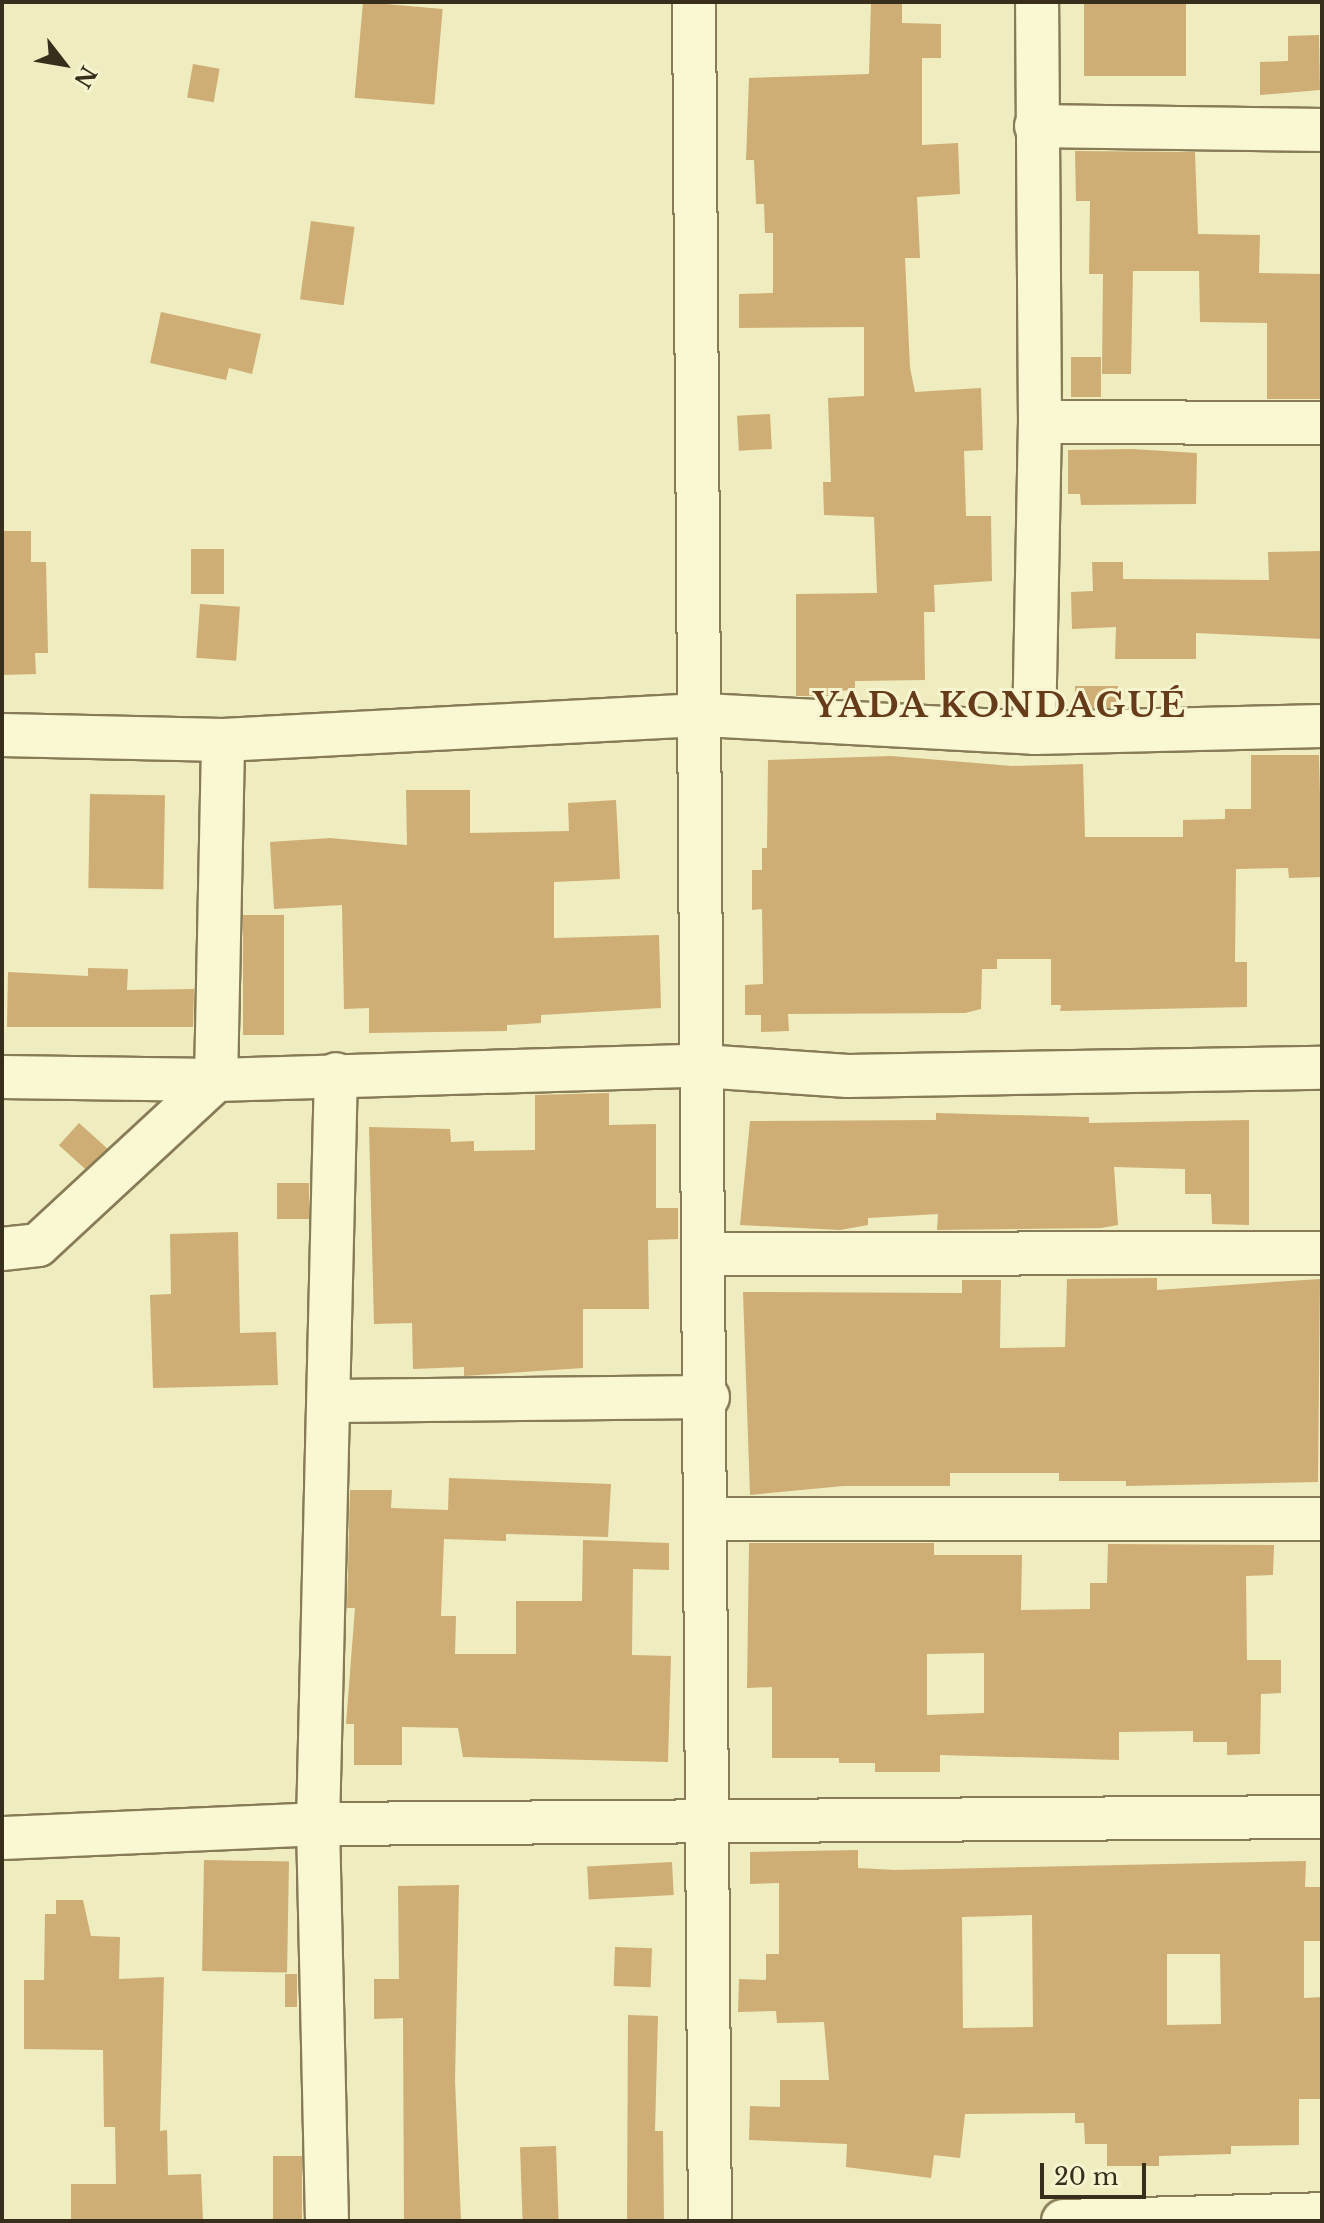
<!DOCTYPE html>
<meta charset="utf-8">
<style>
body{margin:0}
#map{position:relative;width:1324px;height:2223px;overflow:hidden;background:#efecbf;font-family:"Libre Baskerville",serif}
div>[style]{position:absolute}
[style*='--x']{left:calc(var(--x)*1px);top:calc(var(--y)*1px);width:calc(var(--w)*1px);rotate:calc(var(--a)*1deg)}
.building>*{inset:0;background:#ceae74;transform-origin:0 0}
.roads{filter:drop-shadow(2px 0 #887c57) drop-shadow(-2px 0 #887c57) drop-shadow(0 2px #887c57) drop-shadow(0 -2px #887c57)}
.street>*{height:42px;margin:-21px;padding:0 21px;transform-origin:21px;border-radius:21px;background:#faf7d3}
span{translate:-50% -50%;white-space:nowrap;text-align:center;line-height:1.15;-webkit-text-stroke:6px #f6f4cf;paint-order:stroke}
.district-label{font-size:34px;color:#653b1a;font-weight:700;letter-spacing:2px}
.frame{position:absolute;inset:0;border:4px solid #372f1c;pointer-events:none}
.north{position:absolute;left:24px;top:24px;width:80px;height:80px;-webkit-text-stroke:6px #f6f4cf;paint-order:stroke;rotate:121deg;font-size:22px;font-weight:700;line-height:32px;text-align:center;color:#372f1c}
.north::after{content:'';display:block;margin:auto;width:28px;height:36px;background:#372f1c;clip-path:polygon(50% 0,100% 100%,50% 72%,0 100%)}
.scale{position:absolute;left:1040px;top:2163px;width:106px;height:36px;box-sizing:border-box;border:4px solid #372f1c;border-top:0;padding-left:10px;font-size:24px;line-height:28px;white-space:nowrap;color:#372f1c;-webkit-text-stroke:6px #f6f4cf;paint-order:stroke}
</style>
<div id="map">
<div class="building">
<i style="left:363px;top:2px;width:80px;height:96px;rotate:5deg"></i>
<i style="clip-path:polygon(871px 2px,902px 2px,902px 23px,941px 24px,941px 58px,922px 58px,922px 145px,958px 143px,960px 194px,917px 197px,920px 258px,905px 258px,910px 368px,915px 392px,981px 388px,983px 450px,964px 451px,966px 516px,991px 516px,992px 581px,934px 585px,935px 612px,924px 612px,925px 680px,855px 681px,855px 690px,837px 691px,838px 696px,796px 696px,796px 594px,877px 593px,874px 517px,824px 515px,823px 482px,831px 482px,828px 398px,864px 396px,864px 327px,739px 328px,739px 294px,773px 293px,773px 233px,765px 233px,764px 204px,756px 204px,754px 160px,746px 160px,749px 78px,869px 74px)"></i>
<i style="left:1084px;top:2px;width:102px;height:74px"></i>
<i style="clip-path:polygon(1319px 35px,1320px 90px,1260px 95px,1260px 62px,1288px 61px,1288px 36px)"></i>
<i style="left:193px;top:64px;width:27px;height:34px;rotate:10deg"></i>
<i style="clip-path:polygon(1075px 151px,1195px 152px,1198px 234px,1260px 235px,1259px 273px,1322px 274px,1322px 399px,1267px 399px,1267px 323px,1200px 322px,1199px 271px,1133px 271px,1131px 374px,1102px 374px,1103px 274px,1089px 274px,1090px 201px,1076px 201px)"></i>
<i style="left:311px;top:221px;width:44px;height:79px;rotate:8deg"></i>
<i style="clip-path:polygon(161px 312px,261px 334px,252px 374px,229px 368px,226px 380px,150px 363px)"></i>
<i style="left:1071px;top:357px;width:30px;height:40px"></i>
<i style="left:770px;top:414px;width:35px;height:33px;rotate:87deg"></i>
<i style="clip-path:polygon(1132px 449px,1197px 453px,1196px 504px,1081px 505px,1080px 494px,1068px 494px,1068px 450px)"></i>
<i style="clip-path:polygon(2px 531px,31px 531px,31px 562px,46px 562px,48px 653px,35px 653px,36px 674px,2px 675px)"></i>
<i style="left:191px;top:549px;width:33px;height:45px"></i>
<i style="clip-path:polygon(1321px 551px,1322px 639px,1196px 633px,1196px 659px,1115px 659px,1116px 627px,1072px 629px,1071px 592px,1093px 591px,1092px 562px,1123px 562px,1123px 579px,1269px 580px,1268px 552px)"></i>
<i style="left:200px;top:604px;width:40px;height:54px;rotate:4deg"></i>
<i style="left:1075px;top:686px;width:43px;height:22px"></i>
<i style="clip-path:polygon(1251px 755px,1319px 755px,1322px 877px,1289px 878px,1288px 868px,1236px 869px,1235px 962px,1247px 962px,1247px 1007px,1060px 1011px,1061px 1005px,1051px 1005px,1051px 959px,997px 959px,997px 969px,982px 969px,981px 1009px,965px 1013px,788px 1014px,789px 1031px,761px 1032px,761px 1015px,745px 1015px,745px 985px,763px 984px,762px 909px,752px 910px,752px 870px,762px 870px,762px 848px,767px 848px,768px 760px,891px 756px,1012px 766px,1083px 764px,1085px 837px,1183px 837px,1183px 820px,1225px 819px,1225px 809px,1251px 809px)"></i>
<i style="clip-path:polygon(406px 790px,470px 790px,470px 833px,569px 831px,568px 803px,616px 800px,620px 879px,554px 882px,554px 938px,659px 935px,661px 1008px,541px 1015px,541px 1023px,507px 1025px,507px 1031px,369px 1033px,369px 1008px,344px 1009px,342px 905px,274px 909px,270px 842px,330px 838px,407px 845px)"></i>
<i style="left:90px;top:794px;width:75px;height:94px;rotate:1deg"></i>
<i style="left:243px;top:915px;width:41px;height:120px"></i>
<i style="clip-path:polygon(88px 968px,128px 969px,127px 990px,194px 989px,193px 1027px,7px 1027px,8px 972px,88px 976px)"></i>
<i style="clip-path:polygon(609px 1093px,609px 1125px,656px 1124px,656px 1208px,678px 1208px,678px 1239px,648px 1240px,649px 1309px,583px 1309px,583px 1368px,464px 1376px,464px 1367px,413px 1369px,412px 1323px,374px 1324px,369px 1127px,450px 1129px,451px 1142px,474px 1141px,474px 1151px,535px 1150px,535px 1095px)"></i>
<i style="clip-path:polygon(936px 1113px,1089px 1117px,1089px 1123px,1249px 1120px,1249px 1225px,1212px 1224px,1211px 1194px,1185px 1194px,1185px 1169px,1114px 1167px,1118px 1225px,1101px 1228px,937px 1230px,938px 1214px,868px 1218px,868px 1225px,840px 1230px,740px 1225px,750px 1121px,936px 1120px)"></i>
<i style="left:79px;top:1123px;width:38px;height:30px;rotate:42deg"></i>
<i style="left:277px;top:1183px;width:32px;height:36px"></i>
<i style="clip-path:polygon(238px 1232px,240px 1333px,276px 1332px,278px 1385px,153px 1388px,150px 1295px,171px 1294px,170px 1234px)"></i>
<i style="clip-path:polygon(1157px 1278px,1157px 1290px,1320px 1279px,1318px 1482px,1126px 1486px,1126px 1481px,1059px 1481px,1059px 1473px,950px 1473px,950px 1486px,843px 1486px,750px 1495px,743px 1292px,962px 1293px,962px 1280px,1001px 1280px,1000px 1348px,1065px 1347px,1067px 1279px)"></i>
<i style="clip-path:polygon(449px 1478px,611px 1484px,608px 1537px,506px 1534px,506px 1541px,444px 1539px,441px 1616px,456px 1616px,455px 1654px,516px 1654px,516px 1601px,582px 1601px,583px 1540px,669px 1543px,669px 1570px,633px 1569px,632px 1655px,671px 1656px,668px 1762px,463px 1757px,458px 1728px,402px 1727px,402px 1765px,354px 1765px,354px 1724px,346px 1724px,355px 1608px,347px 1608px,350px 1490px,392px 1490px,391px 1508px,448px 1510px)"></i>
<i style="clip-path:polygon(evenodd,749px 1543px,934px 1543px,934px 1555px,1022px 1555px,1021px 1610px,1090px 1609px,1090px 1583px,1107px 1583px,1108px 1544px,1274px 1545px,1273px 1575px,1246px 1576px,1247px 1660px,1281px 1660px,1281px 1693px,1261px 1694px,1260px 1754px,1227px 1755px,1227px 1742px,1193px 1742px,1193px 1731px,1119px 1732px,1119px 1760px,940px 1755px,940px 1772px,875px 1772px,875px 1763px,839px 1763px,839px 1758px,772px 1758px,772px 1687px,747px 1688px,749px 1543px,984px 1653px,984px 1713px,927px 1715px,927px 1654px,984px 1653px)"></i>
<i style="clip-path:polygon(evenodd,858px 1850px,858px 1868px,895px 1870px,1306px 1861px,1305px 1887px,1322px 1887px,1322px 1941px,1304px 1941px,1304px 1998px,1322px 1997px,1322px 2099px,1299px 2099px,1299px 2145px,1231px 2146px,1231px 2154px,1159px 2156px,1159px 2166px,1107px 2166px,1107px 2144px,1085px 2144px,1084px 2123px,1075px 2123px,1075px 2113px,965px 2114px,960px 2158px,934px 2155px,931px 2178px,846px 2167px,847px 2144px,749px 2140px,750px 2106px,780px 2107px,780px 2080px,829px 2080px,824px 2022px,777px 2023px,776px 2011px,738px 2012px,739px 1979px,766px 1980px,766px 1954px,779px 1954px,779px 1883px,750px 1884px,750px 1852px,858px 1850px,1032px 1915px,1033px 2027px,963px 2028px,962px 1917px,1032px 1915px,858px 1850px,1167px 1954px,1220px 1954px,1221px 2024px,1167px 2025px,1167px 1954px)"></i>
<i style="left:204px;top:1860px;width:85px;height:111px;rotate:1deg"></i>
<i style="left:672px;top:1862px;width:33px;height:85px;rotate:87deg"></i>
<i style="clip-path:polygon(459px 1885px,455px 2080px,461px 2221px,404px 2221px,403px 2018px,374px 2019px,374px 1979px,399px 1979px,398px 1886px)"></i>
<i style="clip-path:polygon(56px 1900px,83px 1900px,91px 1936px,120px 1937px,119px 1979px,164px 1977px,160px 2131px,167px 2130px,168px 2175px,201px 2174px,203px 2221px,71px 2221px,71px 2184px,116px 2184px,115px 2127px,104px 2127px,103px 2050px,24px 2049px,24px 1980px,44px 1980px,45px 1914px,56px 1914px)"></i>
<i style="left:615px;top:1947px;width:37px;height:39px;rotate:2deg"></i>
<i style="left:285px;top:1974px;width:12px;height:33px"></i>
<i style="clip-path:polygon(628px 2015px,658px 2016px,655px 2131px,663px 2131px,664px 2221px,627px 2221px)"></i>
<i style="left:556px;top:2146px;width:75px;height:36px;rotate:88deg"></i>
<i style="left:302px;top:2156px;width:65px;height:29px;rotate:90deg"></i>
</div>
<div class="roads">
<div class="street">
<i style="--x:694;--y:2;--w:2219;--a:89.59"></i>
<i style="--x:1036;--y:126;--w:286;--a:0.8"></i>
<i style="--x:1040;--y:422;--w:282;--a:0.2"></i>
<i style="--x:1034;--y:733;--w:311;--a:-88.9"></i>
<i style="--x:1040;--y:422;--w:420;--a:-90.4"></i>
<i style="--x:2;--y:735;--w:221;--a:1.3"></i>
<i style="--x:223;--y:740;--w:482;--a:-3"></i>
<i style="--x:704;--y:715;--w:330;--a:3.1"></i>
<i style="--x:1034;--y:733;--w:288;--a:-1.4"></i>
<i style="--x:2;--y:1077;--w:214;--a:0.8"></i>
<i style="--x:216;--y:1080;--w:486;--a:-1.7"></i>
<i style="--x:702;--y:1066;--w:146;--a:3.9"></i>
<i style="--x:848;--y:1076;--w:474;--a:-1"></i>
<i style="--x:2;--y:1249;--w:36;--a:-6"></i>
<i style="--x:38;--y:1245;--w:243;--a:-42.8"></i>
<i style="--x:216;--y:1080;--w:340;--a:-88.8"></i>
<i style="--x:706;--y:1254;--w:616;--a:-0.09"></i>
<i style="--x:333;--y:1401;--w:375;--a:-0.6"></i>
<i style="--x:709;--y:1519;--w:613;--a:0"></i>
<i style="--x:2;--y:1838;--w:316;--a:-2.5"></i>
<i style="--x:318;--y:1824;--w:1004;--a:-0.4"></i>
<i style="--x:327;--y:2221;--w:397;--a:-91.3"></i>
<i style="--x:318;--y:1824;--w:750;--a:-88.63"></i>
<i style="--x:1063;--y:2221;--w:259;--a:-1.5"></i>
</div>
</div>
<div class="district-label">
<span style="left:1000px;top:706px">YADA KONDAGUÉ</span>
</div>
<div class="frame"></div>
<div class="north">N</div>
<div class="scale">20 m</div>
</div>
